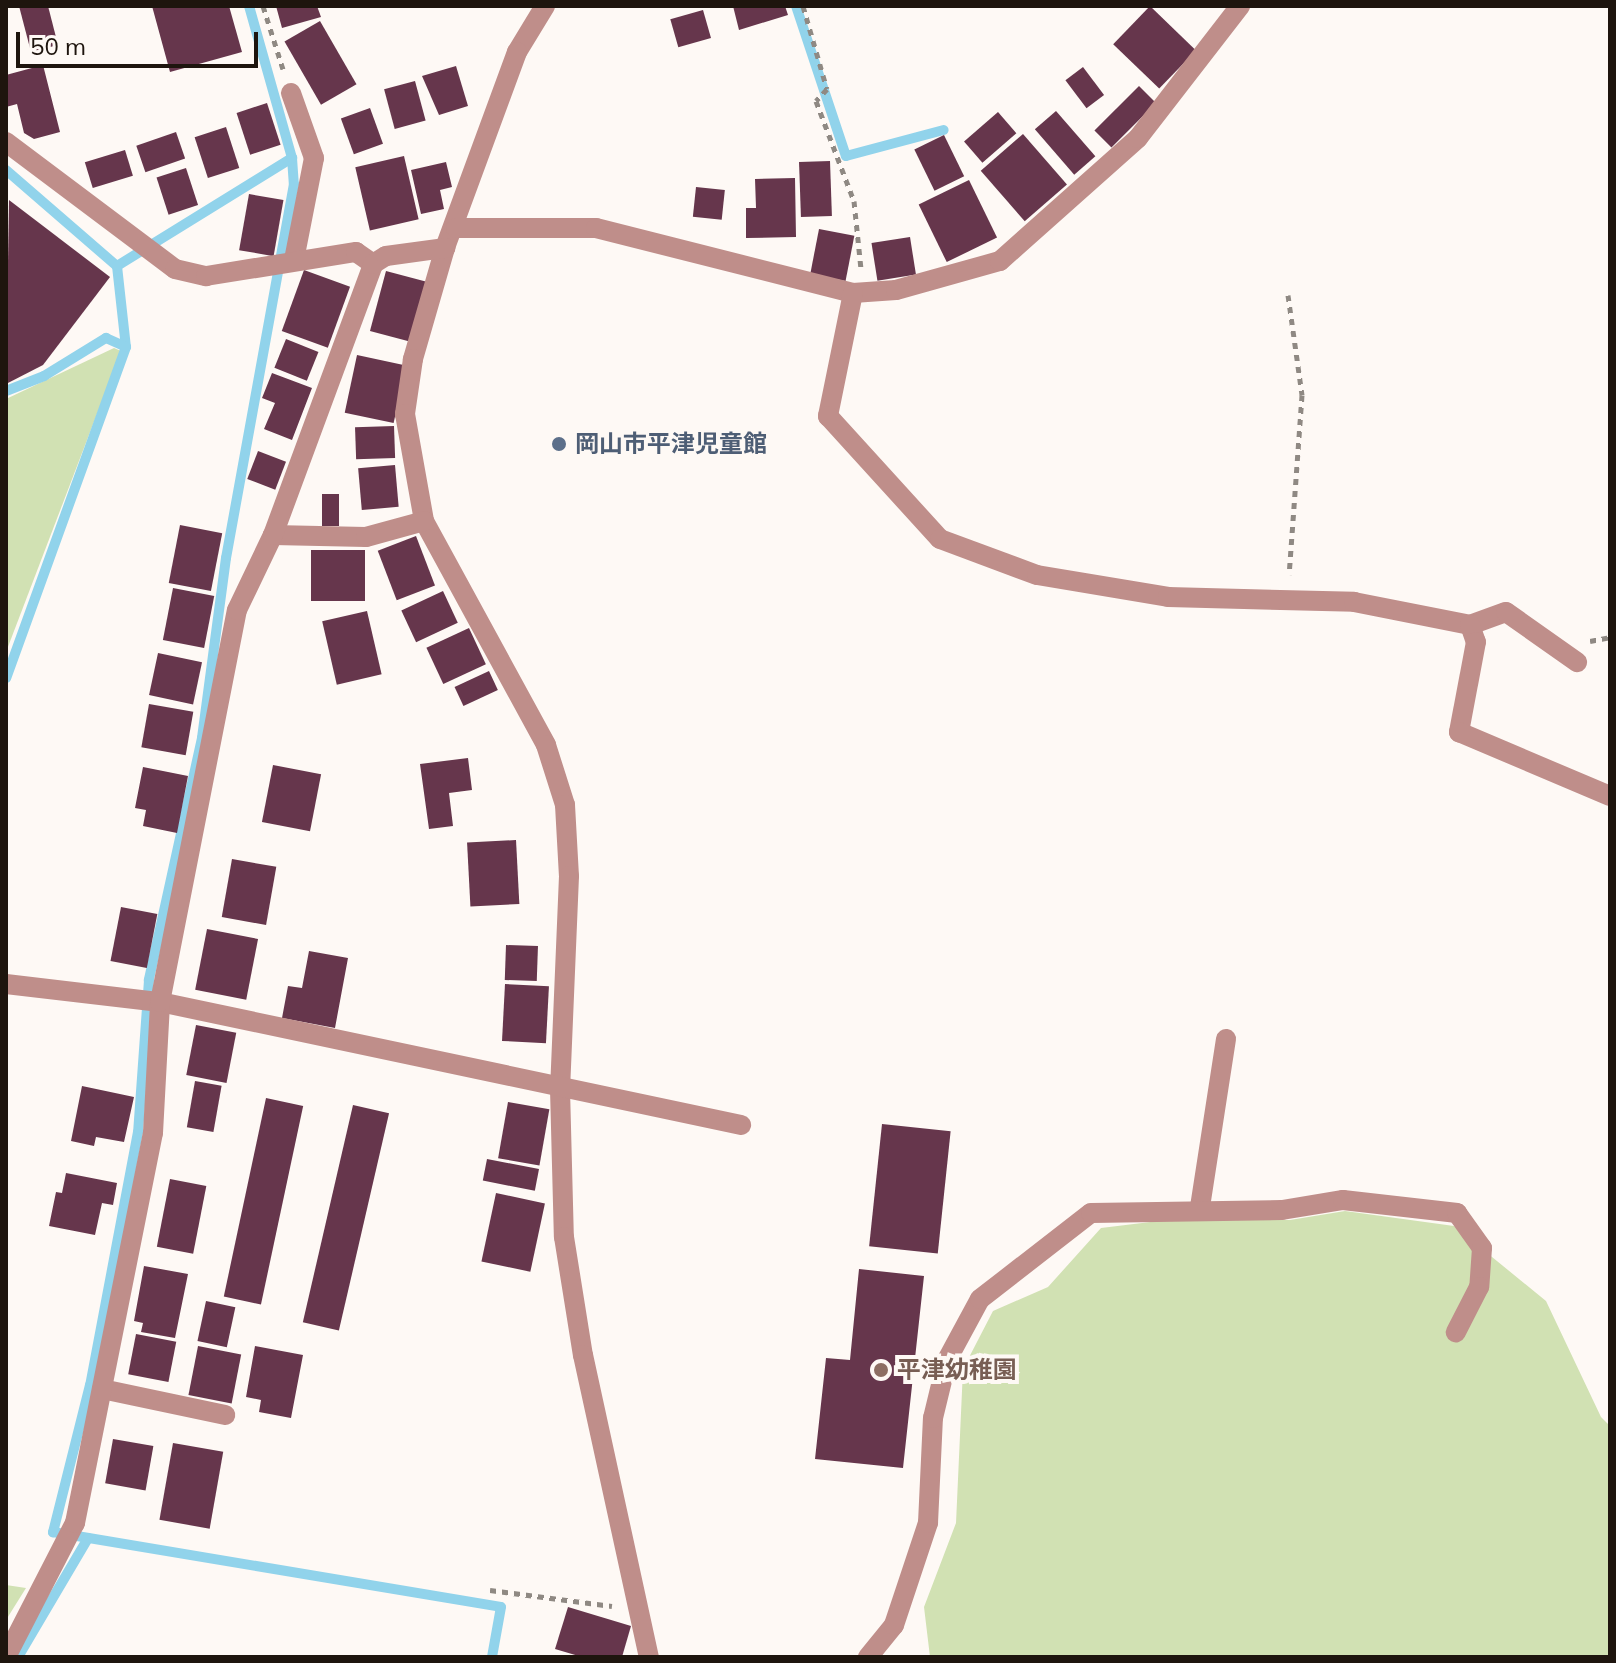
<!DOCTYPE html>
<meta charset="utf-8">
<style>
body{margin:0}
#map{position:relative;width:1616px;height:1663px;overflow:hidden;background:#fef9f5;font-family:Mulish,"Noto Sans JP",sans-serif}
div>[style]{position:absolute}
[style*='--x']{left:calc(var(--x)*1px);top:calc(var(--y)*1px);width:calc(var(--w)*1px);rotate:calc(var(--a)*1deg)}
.green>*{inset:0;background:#d1e1b3}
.stream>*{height:10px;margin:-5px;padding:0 5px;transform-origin:5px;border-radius:5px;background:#91d3eb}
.building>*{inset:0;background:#66364c;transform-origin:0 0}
.path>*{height:5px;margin-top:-2.5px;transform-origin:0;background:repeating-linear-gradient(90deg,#8f8983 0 6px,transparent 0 12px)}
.minor>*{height:20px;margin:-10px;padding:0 10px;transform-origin:10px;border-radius:10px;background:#bf8e8a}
.dots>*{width:22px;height:22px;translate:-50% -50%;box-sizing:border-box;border:4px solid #fef9f5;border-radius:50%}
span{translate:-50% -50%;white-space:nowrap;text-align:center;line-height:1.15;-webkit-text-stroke:8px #fef9f5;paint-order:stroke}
.service-label{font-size:24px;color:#4e5e75;font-weight:700}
.left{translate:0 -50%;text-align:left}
.education-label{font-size:24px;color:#785e54;font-weight:700}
.frame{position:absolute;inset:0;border:8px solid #1e150e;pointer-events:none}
.scale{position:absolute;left:16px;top:32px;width:242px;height:36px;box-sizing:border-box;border:4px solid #1e150e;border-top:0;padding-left:10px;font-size:24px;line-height:28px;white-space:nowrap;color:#1e150e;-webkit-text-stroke:6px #fef9f5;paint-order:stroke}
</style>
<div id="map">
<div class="green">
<i style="clip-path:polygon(114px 348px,121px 351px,6px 652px,6px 399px)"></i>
<i style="clip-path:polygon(1345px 1211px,1454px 1226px,1546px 1301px,1601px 1417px,1610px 1426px,1610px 1657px,930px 1657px,924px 1607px,956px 1523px,963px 1369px,993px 1311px,1048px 1287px,1101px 1228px,1175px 1219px,1290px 1220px)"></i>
<i style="clip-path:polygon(6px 1585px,26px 1588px,6px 1620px)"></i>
</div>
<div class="stream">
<i style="--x:796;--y:6;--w:158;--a:71.6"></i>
<i style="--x:846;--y:156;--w:101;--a:-14.9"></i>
<i style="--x:292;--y:158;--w:26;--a:86"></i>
<i style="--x:294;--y:184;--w:380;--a:100.3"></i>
<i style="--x:226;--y:558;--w:182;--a:97.6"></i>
<i style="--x:202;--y:738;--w:248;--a:102.4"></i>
<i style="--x:149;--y:980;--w:152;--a:94.1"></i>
<i style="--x:138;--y:1132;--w:258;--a:100.7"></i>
<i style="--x:90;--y:1385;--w:152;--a:104.1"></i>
<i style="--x:53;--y:1532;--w:454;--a:9.5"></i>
<i style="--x:501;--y:1607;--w:51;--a:100.2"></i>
<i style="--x:6;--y:170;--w:147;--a:40.9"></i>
<i style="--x:117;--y:266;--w:81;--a:83.7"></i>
<i style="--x:126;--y:347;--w:352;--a:109.9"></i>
<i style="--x:117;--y:266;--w:206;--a:-31.7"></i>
<i style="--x:292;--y:158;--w:158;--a:-105.8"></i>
<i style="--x:6;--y:391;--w:41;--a:-21.5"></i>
<i style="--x:44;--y:376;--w:73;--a:-31.5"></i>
<i style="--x:106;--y:338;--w:22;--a:24"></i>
<i style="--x:18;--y:1657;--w:138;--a:-59.5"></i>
</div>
<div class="building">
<i style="clip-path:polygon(19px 6px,48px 6px,58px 45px,31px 52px)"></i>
<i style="clip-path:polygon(152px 6px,229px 6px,242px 52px,170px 72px)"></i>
<i style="clip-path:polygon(276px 6px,317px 6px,321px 17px,282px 28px)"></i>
<i style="clip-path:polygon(733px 6px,785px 6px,788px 15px,739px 30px)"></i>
<i style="left:1150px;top:6px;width:64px;height:53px;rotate:44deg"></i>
<i style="left:703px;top:10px;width:29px;height:34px;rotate:74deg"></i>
<i style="left:320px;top:21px;width:73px;height:41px;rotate:60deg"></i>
<i style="clip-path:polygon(43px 65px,60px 132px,34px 139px,24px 133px,17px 104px,6px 107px,6px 75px)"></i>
<i style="clip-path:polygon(456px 66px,468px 106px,439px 115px,422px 76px)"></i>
<i style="left:1083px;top:67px;width:35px;height:22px;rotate:53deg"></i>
<i style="left:415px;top:81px;width:41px;height:32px;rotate:75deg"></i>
<i style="left:1139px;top:86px;width:24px;height:63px;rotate:45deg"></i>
<i style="left:267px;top:103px;width:44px;height:32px;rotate:72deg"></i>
<i style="left:370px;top:108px;width:38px;height:31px;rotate:70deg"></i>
<i style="left:1056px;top:111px;width:60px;height:28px;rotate:49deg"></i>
<i style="left:998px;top:112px;width:28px;height:45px;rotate:49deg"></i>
<i style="left:226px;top:127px;width:43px;height:33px;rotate:72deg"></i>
<i style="left:176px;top:132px;width:28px;height:42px;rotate:71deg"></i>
<i style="left:1023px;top:134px;width:67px;height:56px;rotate:49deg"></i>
<i style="left:944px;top:135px;width:46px;height:33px;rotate:64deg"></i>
<i style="left:125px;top:150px;width:27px;height:42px;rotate:73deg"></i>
<i style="left:404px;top:156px;width:65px;height:50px;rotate:77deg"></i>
<i style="left:830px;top:161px;width:55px;height:31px;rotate:88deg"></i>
<i style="clip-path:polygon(446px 162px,452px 187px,440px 190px,444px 209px,421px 214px,411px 170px)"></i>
<i style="left:186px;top:168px;width:39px;height:31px;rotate:72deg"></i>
<i style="clip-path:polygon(795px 178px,796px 237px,746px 238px,746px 208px,756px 208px,755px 179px)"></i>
<i style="left:969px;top:180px;width:64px;height:56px;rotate:64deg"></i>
<i style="left:696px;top:187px;width:29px;height:30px;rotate:6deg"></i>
<i style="left:249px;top:194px;width:35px;height:57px;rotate:10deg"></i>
<i style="clip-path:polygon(9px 200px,110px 277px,43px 365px,6px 384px)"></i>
<i style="left:819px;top:229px;width:36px;height:46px;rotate:11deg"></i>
<i style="left:910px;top:237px;width:38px;height:39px;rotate:81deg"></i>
<i style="left:304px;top:270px;width:49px;height:65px;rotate:20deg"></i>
<i style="left:386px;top:271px;width:42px;height:62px;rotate:15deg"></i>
<i style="left:286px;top:339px;width:35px;height:31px;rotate:22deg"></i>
<i style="left:357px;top:355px;width:50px;height:59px;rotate:12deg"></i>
<i style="clip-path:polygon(272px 373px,312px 388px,292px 440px,264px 429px,275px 403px,262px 398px)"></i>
<i style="left:394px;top:426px;width:32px;height:39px;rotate:88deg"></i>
<i style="left:258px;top:451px;width:30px;height:30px;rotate:21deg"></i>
<i style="left:395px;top:465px;width:42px;height:37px;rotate:85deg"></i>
<i style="left:322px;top:494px;width:17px;height:32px"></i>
<i style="left:180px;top:525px;width:43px;height:59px;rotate:11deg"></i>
<i style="left:416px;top:536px;width:53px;height:41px;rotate:69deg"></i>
<i style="left:311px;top:550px;width:54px;height:51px"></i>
<i style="left:173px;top:588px;width:42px;height:53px;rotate:11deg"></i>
<i style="left:443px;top:591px;width:35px;height:46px;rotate:65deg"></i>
<i style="left:367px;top:611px;width:65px;height:46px;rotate:77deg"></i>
<i style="left:469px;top:628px;width:40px;height:47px;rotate:65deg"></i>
<i style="left:158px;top:653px;width:45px;height:43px;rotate:12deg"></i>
<i style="left:489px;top:671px;width:21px;height:38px;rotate:65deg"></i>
<i style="left:149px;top:704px;width:45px;height:44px;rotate:10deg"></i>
<i style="clip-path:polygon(468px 758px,472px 790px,449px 793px,453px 826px,429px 829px,420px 764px)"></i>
<i style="left:273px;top:765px;width:49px;height:58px;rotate:11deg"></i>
<i style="clip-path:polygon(143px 767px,188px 776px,177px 833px,143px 826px,146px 810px,135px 808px)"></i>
<i style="left:516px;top:840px;width:64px;height:49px;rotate:87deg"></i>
<i style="left:232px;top:859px;width:45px;height:59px;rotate:10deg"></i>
<i style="left:121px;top:907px;width:37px;height:55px;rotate:11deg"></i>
<i style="left:207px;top:929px;width:52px;height:62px;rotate:11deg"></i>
<i style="left:506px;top:945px;width:32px;height:35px;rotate:2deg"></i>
<i style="clip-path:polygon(309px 951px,348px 958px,335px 1028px,282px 1018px,288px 986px,302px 988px)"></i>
<i style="left:505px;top:984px;width:44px;height:57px;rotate:3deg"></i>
<i style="left:196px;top:1025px;width:41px;height:51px;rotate:11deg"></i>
<i style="left:195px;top:1081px;width:27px;height:47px;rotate:10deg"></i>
<i style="clip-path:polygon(82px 1086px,134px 1097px,124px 1142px,96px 1137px,94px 1146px,71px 1141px)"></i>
<i style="left:266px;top:1098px;width:38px;height:203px;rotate:12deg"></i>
<i style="left:508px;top:1102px;width:42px;height:57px;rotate:10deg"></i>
<i style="left:353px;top:1105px;width:37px;height:223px;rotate:13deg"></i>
<i style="left:882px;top:1124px;width:69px;height:123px;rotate:6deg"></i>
<i style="left:487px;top:1159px;width:53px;height:22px;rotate:11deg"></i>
<i style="clip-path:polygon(66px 1173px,117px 1183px,113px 1205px,102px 1203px,95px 1235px,49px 1226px,56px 1192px,62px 1193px)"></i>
<i style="left:170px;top:1179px;width:37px;height:69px;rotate:11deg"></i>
<i style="left:496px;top:1193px;width:50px;height:70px;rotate:12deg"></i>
<i style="clip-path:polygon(144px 1266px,188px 1274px,175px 1338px,141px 1332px,143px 1323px,134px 1321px)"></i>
<i style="clip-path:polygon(859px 1269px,924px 1276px,903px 1468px,815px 1459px,826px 1358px,850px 1360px)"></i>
<i style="left:206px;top:1301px;width:30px;height:41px;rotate:12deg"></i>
<i style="left:136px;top:1334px;width:41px;height:41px;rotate:11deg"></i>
<i style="left:198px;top:1346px;width:44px;height:50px;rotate:11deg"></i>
<i style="clip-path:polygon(255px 1346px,303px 1355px,291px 1418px,259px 1412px,261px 1400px,246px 1397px)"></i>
<i style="left:113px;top:1439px;width:41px;height:45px;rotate:10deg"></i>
<i style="left:173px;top:1443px;width:51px;height:78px;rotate:10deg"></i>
<i style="clip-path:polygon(568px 1607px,631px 1626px,622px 1657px,582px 1657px,555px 1649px)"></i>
</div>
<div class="path">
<i style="--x:263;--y:6;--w:66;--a:72.4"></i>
<i style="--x:803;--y:6;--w:86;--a:73.9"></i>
<i style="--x:827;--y:89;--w:16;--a:133"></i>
<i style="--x:816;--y:101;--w:107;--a:69.2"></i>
<i style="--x:854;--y:201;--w:68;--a:84.1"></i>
<i style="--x:1288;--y:295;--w:101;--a:82"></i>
<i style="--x:1302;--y:395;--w:180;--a:94.1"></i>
<i style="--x:1590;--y:641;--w:20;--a:-11"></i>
<i style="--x:490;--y:1590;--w:123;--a:7.5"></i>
</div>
<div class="minor">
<i style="--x:545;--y:6;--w:54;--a:121.3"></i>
<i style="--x:517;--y:52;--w:209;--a:110.2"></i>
<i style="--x:445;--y:248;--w:116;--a:106.1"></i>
<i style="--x:413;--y:359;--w:56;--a:98.3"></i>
<i style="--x:405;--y:414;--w:109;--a:79.9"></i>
<i style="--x:424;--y:521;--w:255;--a:61.4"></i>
<i style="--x:546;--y:745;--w:63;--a:72.4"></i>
<i style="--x:565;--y:805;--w:71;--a:86.8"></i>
<i style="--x:569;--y:876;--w:213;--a:92.4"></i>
<i style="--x:560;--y:1089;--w:148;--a:88.5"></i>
<i style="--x:564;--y:1237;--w:120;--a:80.9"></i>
<i style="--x:583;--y:1355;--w:309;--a:77.7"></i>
<i style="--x:291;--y:93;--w:69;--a:70.5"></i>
<i style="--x:314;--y:158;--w:104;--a:101.1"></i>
<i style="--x:6;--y:142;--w:211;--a:36.9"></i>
<i style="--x:175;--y:269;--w:32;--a:13"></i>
<i style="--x:206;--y:276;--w:152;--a:-9.1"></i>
<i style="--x:356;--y:252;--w:21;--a:35"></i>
<i style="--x:456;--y:228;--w:140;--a:0"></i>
<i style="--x:596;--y:228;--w:265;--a:14.2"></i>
<i style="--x:853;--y:293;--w:43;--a:-4"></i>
<i style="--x:896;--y:290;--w:108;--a:-15.6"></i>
<i style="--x:1000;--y:261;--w:185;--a:-41.7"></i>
<i style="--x:1138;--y:138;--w:167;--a:-52.3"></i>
<i style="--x:853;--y:293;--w:126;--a:101.5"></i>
<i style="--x:828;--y:416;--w:166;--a:47.7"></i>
<i style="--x:940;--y:539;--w:103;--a:20.4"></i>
<i style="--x:1037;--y:575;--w:133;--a:9.5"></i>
<i style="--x:1168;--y:597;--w:186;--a:1.5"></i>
<i style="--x:1354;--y:602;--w:118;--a:11.2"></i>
<i style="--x:1470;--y:625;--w:38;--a:-20"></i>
<i style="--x:1506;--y:612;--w:87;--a:35.2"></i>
<i style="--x:273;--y:535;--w:93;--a:1.2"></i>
<i style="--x:366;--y:537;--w:60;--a:-15.4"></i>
<i style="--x:1470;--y:625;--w:18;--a:71"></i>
<i style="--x:1476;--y:642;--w:92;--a:100.7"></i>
<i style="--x:1459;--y:732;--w:164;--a:23"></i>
<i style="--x:6;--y:984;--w:155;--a:6.7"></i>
<i style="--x:160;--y:1002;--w:594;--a:11.95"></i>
<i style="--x:1200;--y:1207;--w:170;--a:-81.2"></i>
<i style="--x:102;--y:1389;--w:126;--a:11.9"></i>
<i style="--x:6;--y:1657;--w:151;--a:-62.8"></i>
<i style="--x:75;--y:1523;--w:398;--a:-78.7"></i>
<i style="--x:153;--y:1133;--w:131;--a:-86.9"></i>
<i style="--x:160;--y:1002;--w:399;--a:-78.9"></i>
<i style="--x:237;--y:610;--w:83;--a:-64.4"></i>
<i style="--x:273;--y:535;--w:289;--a:-69.7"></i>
<i style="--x:373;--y:264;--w:15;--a:-32"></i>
<i style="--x:386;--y:256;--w:60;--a:-7.7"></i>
<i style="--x:868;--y:1657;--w:41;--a:-50.9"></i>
<i style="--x:894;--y:1625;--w:108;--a:-71.6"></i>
<i style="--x:928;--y:1523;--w:105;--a:-87.3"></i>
<i style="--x:933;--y:1418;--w:60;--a:-76.4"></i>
<i style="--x:947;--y:1360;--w:69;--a:-61.6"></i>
<i style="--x:980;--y:1299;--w:140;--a:-37.8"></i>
<i style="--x:1091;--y:1213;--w:191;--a:-0.9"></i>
<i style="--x:1282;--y:1210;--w:62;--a:-9.3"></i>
<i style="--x:1343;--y:1200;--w:115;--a:6.5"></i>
<i style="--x:1457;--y:1213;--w:43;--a:54.5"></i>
<i style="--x:1482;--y:1248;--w:39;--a:94"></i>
<i style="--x:1479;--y:1287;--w:51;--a:117.1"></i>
</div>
<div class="dots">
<i style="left:559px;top:444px;background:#5c6f8a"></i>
<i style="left:881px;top:1370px;background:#8d6e63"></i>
</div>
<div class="service-label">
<span class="left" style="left:575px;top:444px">岡山市平津児童館</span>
</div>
<div class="education-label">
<span class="left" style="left:897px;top:1370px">平津幼稚園</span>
</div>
<div class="frame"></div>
<div class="scale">50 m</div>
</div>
